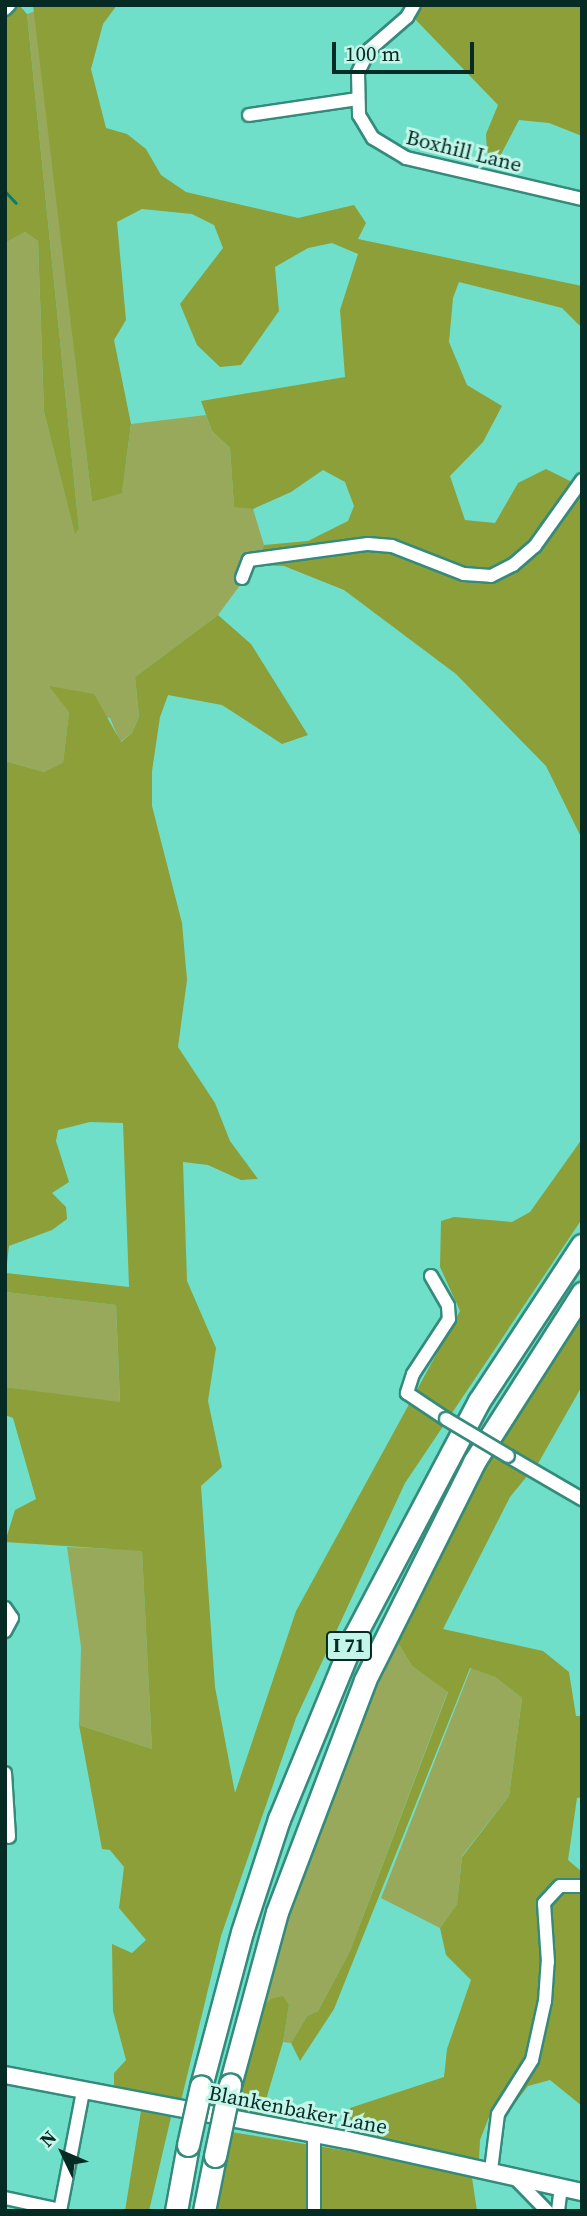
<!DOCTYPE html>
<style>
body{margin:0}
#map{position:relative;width:587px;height:2216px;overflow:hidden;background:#6fdfc9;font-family:"Source Serif 4",serif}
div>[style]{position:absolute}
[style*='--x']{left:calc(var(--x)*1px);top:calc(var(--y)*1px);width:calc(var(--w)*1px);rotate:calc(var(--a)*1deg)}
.green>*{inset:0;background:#99a95b}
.forest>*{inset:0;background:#8c9f39}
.stream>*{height:2.5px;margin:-1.25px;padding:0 1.25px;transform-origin:1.25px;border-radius:1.25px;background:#077f6e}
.roads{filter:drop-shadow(2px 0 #348b7b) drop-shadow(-2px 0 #348b7b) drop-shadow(0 2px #348b7b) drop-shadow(0 -2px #348b7b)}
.street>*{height:12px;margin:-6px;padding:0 6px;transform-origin:6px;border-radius:6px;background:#fff}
.secondary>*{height:16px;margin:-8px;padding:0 8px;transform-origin:8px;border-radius:8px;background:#fff}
.highway>*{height:21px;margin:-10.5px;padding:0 10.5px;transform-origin:10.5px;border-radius:10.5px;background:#fff}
.bridges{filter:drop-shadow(2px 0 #348b7b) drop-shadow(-2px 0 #348b7b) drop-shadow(0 2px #348b7b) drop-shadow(0 -2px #348b7b)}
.street-bridge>*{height:12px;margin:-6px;padding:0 6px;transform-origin:6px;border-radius:6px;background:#fff}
.highway-bridge>*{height:21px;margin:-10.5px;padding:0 10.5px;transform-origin:10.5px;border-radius:10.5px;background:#fff}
span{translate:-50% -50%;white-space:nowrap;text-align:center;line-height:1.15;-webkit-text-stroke:6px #c3f5e9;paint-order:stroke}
.shield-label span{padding:2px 5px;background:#c3f5e9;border:2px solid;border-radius:5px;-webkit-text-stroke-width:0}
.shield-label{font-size:19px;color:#052b24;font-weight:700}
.street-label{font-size:21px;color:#052b24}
.frame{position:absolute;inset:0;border:7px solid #052b24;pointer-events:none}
.north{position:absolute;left:28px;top:2118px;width:70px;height:70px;-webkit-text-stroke:5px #c3f5e9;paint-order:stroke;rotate:314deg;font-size:19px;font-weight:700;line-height:28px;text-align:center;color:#052b24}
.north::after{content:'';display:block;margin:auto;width:24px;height:32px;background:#052b24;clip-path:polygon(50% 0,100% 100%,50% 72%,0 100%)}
.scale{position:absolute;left:332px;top:42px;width:142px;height:32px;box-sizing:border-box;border:4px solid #052b24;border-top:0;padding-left:9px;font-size:21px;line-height:24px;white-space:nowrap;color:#052b24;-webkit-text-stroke:5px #c3f5e9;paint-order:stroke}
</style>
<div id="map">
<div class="green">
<i style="clip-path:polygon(35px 11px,92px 502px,122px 492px,131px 424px,206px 415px,212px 431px,230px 448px,234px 506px,253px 509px,264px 545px,255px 565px,218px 615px,135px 677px,139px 717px,132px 733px,120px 742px,110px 718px,69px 712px,63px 764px,44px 772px,5px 761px,5px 243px,25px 232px,38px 241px,44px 412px,75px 533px,79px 529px,27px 14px)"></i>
<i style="clip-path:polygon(5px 1292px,116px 1305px,120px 1403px,5px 1387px)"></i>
<i style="clip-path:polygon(67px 1547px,142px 1550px,152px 1749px,79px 1725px,81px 1647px)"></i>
<i style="clip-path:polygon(398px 1643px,412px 1666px,448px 1691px,350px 1951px,318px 2011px,307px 2016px,291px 2043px,283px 2042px,289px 2005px,257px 2013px,296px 1881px,336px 1771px)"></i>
<i style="clip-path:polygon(471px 1668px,495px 1677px,522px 1698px,509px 1796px,462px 1856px,457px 1904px,440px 1928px,381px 1898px)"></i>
</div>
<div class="forest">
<i style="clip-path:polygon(19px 5px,27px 14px,79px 529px,75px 534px,44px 412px,38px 241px,25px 232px,5px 243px,5px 13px)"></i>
<i style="clip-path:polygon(33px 5px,117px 5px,103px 24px,91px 69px,106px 128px,127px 134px,146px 149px,161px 175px,186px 192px,298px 218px,354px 205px,366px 223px,358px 239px,582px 286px,582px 328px,562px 308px,459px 282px,453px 298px,449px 342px,467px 385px,502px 406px,483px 442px,450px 476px,465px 520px,495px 523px,518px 483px,546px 469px,582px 487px,582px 839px,546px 766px,456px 674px,344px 590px,284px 566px,255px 565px,264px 545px,308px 541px,348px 521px,354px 506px,345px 482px,323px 470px,291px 492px,253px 509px,234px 507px,230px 448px,212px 431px,201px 401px,345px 377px,340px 310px,358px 254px,332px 243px,308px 248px,275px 267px,279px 311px,241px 365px,220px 367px,197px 345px,180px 304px,223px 248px,214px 225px,192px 214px,142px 209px,117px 222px,126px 320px,114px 340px,131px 424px,122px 493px,92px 502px)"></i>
<i style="clip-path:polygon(420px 5px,582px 5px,582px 136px,549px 123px,519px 120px,498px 160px,487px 152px,486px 134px,498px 105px,414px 18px)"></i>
<i style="clip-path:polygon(evenodd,218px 615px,251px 644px,308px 735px,282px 744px,222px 705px,168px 695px,160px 717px,152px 771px,152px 806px,182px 923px,187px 980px,178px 1047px,215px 1103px,230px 1141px,258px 1179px,241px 1180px,208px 1165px,183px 1162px,187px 1281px,216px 1348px,208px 1401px,222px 1467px,201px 1486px,215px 1687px,235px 1793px,296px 1611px,460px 1311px,440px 1267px,441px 1221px,454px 1217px,512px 1222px,530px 1212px,582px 1139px,582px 1219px,405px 1483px,296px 1718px,221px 1936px,181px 2101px,114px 2090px,114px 2073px,126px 2060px,113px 2011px,112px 1944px,132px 1953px,146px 1940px,119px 1908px,124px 1867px,110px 1850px,102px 1849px,79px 1725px,152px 1749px,142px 1551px,5px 1542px,15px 1510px,36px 1499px,13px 1418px,5px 1415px,5px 1387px,120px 1402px,116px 1305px,5px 1292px,5px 761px,44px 772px,63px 763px,69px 712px,49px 686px,94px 694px,121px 742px,132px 733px,139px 717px,135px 677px,218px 615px,90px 1122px,123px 1123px,129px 1287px,6px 1273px,9px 1246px,52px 1230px,67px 1219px,66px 1207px,52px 1193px,69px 1182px,56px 1141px,58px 1130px,90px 1122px)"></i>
<i style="clip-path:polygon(582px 1310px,582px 1386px,536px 1467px,495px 1443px)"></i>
<i style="clip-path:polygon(491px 1454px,528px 1475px,510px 1497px,443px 1629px,543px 1651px,569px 1672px,576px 1716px,582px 1716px,582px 1797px,577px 1798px,568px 1860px,582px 1872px,582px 2106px,550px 2080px,528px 2086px,511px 2108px,489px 2117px,480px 2140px,479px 2161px,360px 2138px,351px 2127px,350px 2108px,444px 2077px,447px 2049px,471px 1980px,446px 1955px,440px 1928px,457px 1904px,462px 1857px,509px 1796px,522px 1698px,495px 1677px,470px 1668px,334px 2009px,300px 2061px,291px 2043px,307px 2016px,318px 2011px,350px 1951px,448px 1692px,412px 1666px,398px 1643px)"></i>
<i style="clip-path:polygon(283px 1996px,289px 2005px,283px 2042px,260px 2120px,232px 2113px,257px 2013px,271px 1999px)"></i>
<i style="clip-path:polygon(141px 2111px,171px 2117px,149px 2211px,125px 2211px)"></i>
<i style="clip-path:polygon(231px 2132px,471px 2171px,477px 2211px,214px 2211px)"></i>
</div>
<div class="stream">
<i style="--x:5;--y:191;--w:16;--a:47"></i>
</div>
<div class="roads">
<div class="street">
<i style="--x:414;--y:5;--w:14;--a:120"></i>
<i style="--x:407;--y:17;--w:50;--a:139"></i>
<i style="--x:369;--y:50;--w:25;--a:116"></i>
<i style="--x:358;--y:73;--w:42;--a:88.6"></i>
<i style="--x:359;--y:115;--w:27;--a:59"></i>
<i style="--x:373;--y:138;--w:39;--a:31"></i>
<i style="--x:406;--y:158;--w:181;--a:13.1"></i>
<i style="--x:5;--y:9;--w:6;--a:-45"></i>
<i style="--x:249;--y:115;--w:109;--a:-8.4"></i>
<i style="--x:242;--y:578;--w:19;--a:-69"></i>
<i style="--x:249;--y:560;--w:120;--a:-7.7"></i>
<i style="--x:368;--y:544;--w:24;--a:5"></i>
<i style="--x:392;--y:546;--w:77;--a:21.3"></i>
<i style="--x:464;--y:574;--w:27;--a:4"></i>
<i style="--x:491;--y:576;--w:25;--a:-27"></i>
<i style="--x:513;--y:565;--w:29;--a:-41"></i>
<i style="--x:535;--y:546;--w:81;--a:-54.5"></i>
<i style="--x:431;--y:1276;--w:34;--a:60"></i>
<i style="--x:448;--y:1306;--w:13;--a:86"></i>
<i style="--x:449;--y:1319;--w:66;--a:123.2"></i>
<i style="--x:413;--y:1374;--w:20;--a:108"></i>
<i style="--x:407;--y:1393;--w:47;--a:33.7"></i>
<i style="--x:508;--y:1456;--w:86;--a:30.2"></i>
<i style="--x:5;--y:1608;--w:12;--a:55"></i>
<i style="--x:12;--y:1618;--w:15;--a:118"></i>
<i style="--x:5;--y:1773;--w:64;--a:86.4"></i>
<i style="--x:491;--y:2170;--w:56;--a:-82.9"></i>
<i style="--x:498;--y:2114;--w:64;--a:-57.8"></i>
<i style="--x:532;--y:2060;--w:60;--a:-77.6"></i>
<i style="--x:545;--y:2001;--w:39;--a:-86"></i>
<i style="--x:548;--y:1962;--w:59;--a:-93.9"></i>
<i style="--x:544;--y:1903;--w:23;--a:-47"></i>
<i style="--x:560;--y:1886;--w:22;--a:0"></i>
<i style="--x:513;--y:2176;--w:49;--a:45.8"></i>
<i style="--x:5;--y:2198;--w:56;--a:12.3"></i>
<i style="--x:60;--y:2211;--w:122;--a:-79.1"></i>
<i style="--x:314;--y:2211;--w:76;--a:-90"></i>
<i style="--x:558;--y:2211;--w:24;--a:-83"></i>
</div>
<div class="secondary">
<i style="--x:5;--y:2075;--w:348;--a:10.8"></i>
<i style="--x:347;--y:2140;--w:241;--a:12.5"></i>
</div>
<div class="highway">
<i style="--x:230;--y:2085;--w:179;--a:-74.8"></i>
<i style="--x:277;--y:1912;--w:248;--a:-69.2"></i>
<i style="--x:365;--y:1680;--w:244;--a:-63.4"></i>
<i style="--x:474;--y:1462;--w:201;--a:-57.4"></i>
<i style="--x:201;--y:2086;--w:159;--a:-75.1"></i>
<i style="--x:242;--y:1932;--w:119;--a:-71.9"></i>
<i style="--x:279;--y:1819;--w:197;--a:-67.6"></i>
<i style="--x:354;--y:1637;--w:267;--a:-62.1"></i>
<i style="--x:479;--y:1401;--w:187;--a:-56.6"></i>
<i style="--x:176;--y:2211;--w:67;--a:-79.7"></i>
<i style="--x:204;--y:2211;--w:56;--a:-78.7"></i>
</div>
</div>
<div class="bridges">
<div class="street-bridge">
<i style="--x:446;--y:1419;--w:72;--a:30.8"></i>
</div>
<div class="highway-bridge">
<i style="--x:188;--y:2145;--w:60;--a:-77.6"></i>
<i style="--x:215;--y:2156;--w:73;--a:-78.1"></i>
</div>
</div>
<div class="shield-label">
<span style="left:349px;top:1646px">I 71</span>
</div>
<div class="street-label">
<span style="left:464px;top:151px;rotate:14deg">Boxhill Lane</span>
<span style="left:298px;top:2110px;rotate:11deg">Blankenbaker Lane</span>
</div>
<div class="frame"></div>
<div class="north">N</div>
<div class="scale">100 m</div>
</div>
